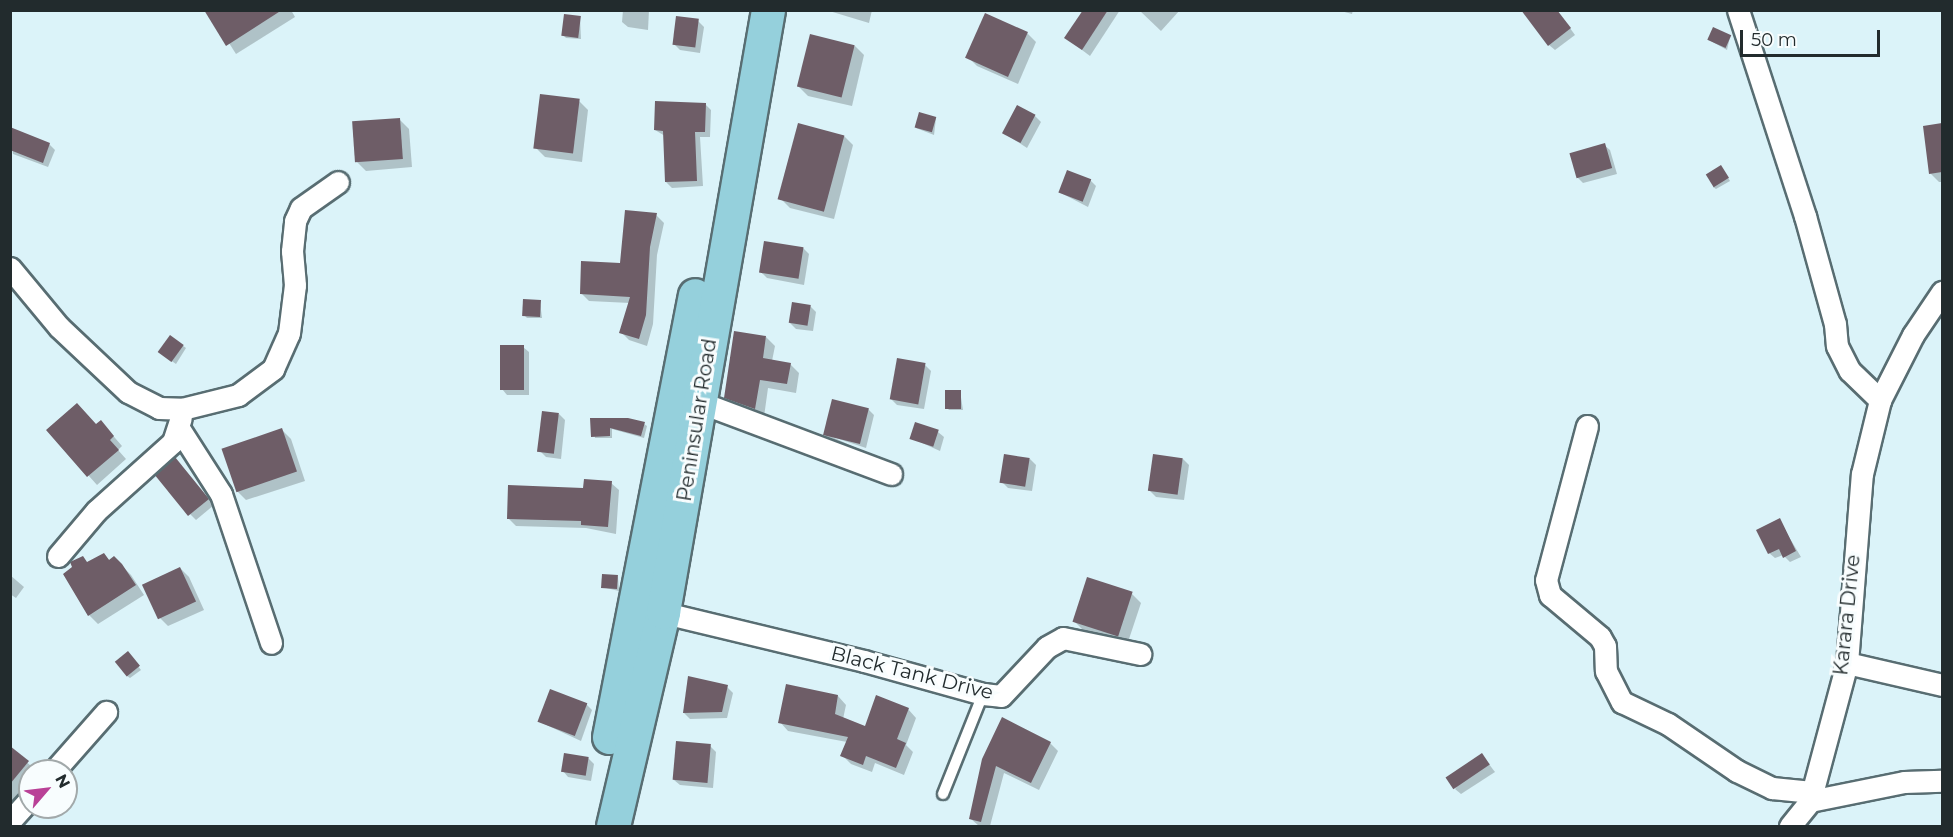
<!DOCTYPE html>
<style>
body{margin:0}
#map{position:relative;width:1953px;height:837px;overflow:hidden;background:#dbf3f9;font-family:Montserrat,sans-serif}
div>[style]{position:absolute}
[style*='--x']{left:calc(var(--x)*1px);top:calc(var(--y)*1px);width:calc(var(--w)*1px);rotate:calc(var(--a)*1deg)}
.shadow>*{inset:0;background:#0003}
.building>*{inset:0;background:#6e5d67;transform-origin:0 0}
.roads{filter:drop-shadow(2px 0 #586d72) drop-shadow(-2px 0 #586d72) drop-shadow(0 2px #586d72) drop-shadow(0 -2px #586d72)}
.service>*{height:10px;margin:-5px;padding:0 5px;transform-origin:5px;border-radius:5px;background:#fff}
.minor>*{height:21px;margin:-10.5px;padding:0 10.5px;transform-origin:10.5px;border-radius:10.5px;background:#fff}
.primary>*{height:33px;margin:-16.5px;padding:0 16.5px;transform-origin:16.5px;border-radius:16.5px;background:#95d0dc}
span{translate:-50% -50%;white-space:nowrap;text-align:center;line-height:1.15;-webkit-text-stroke:6px #f8fdfe;paint-order:stroke}
.street-label{font-size:20px;color:#222b2d}
.frame{position:absolute;inset:0;border:12px solid #222b2d;pointer-events:none}
.north{position:absolute;left:18px;top:759px;width:60px;height:60px;box-sizing:border-box;background:#f8fdfe;border:2px solid #a2a9aa;border-radius:50%;rotate:62deg;font-size:16px;font-weight:700;line-height:24px;text-align:center;color:#222b2d}
.north::after{content:'';display:block;margin:auto;width:21px;height:27px;background:#b94197;clip-path:polygon(50% 0,100% 100%,50% 72%,0 100%)}
.scale{position:absolute;left:1740px;top:30px;width:140px;height:27px;box-sizing:border-box;border:3px solid #222b2d;border-top:0;padding-left:8px;font-size:18px;line-height:21px;white-space:nowrap;color:#222b2d;-webkit-text-stroke:4px #f8fdfe;paint-order:stroke}
</style>
<div id="map">
<div class="shadow">
<i style="clip-path:polygon(208px 10px,291px 10px,295px 17px,236px 54px)"></i>
<i style="clip-path:polygon(623px 10px,649px 10px,648px 30px,628px 27px,622px 22px)"></i>
<i style="clip-path:polygon(826px 10px,872px 10px,869px 23px)"></i>
<i style="clip-path:polygon(1084px 10px,1120px 10px,1090px 56px,1066px 38px)"></i>
<i style="clip-path:polygon(1139px 10px,1180px 10px,1161px 31px)"></i>
<i style="clip-path:polygon(1337px 10px,1353px 10px,1352px 14px)"></i>
<i style="clip-path:polygon(1557px 10px,1575px 35px,1555px 50px,1549px 45px)"></i>
<i style="clip-path:polygon(580px 18px,581px 39px,566px 38px,563px 35px)"></i>
<i style="clip-path:polygon(698px 21px,704px 27px,700px 53px,680px 50px,674px 44px)"></i>
<i style="clip-path:polygon(1027px 33px,1036px 42px,1018px 84px,977px 66px,968px 57px)"></i>
<i style="clip-path:polygon(1730px 37px,1727px 50px,1709px 40px)"></i>
<i style="clip-path:polygon(855px 46px,864px 55px,852px 106px,808px 96px,799px 87px)"></i>
<i style="clip-path:polygon(579px 101px,588px 110px,582px 162px,545px 157px,536px 148px)"></i>
<i style="clip-path:polygon(705px 104px,711px 110px,710px 137px,700px 137px,703px 186px,672px 188px,666px 182px,665px 136px,655px 130px)"></i>
<i style="clip-path:polygon(1035px 116px,1041px 122px,1027px 148px,1004px 133px)"></i>
<i style="clip-path:polygon(936px 118px,934px 135px,916px 128px)"></i>
<i style="clip-path:polygon(400px 120px,409px 129px,412px 167px,366px 171px,357px 162px)"></i>
<i style="clip-path:polygon(1942px 125px,1942px 182px,1939px 182px,1930px 173px,1924px 127px)"></i>
<i style="clip-path:polygon(10px 135px,49px 144px,55px 150px,48px 167px,13px 154px)"></i>
<i style="clip-path:polygon(844px 136px,853px 145px,834px 219px,790px 208px,781px 199px)"></i>
<i style="clip-path:polygon(1604px 145px,1610px 150px,1617px 174px,1583px 183px,1577px 177px)"></i>
<i style="clip-path:polygon(1723px 169px,1730px 181px,1716px 189px,1713px 187px)"></i>
<i style="clip-path:polygon(1090px 180px,1096px 186px,1088px 207px,1061px 193px)"></i>
<i style="clip-path:polygon(656px 215px,664px 223px,657px 255px,653px 324px,647px 346px,629px 340px,621px 332px,630px 303px,589px 301px,581px 293px,621px 265px)"></i>
<i style="clip-path:polygon(803px 248px,809px 254px,804px 285px,767px 278px,761px 272px)"></i>
<i style="clip-path:polygon(540px 302px,542px 318px,527px 318px,524px 315px)"></i>
<i style="clip-path:polygon(810px 306px,816px 312px,813px 331px,796px 329px,790px 323px)"></i>
<i style="clip-path:polygon(171px 337px,186px 348px,176px 364px,163px 355px)"></i>
<i style="clip-path:polygon(766px 337px,775px 346px,772px 361px,790px 364px,799px 373px,796px 393px,768px 388px,764px 417px,735px 406px,726px 397px)"></i>
<i style="clip-path:polygon(523px 347px,529px 352px,529px 395px,507px 395px,502px 389px)"></i>
<i style="clip-path:polygon(925px 365px,931px 371px,924px 409px,897px 405px,891px 399px)"></i>
<i style="clip-path:polygon(960px 391px,963px 410px,949px 410px,947px 408px)"></i>
<i style="clip-path:polygon(868px 409px,874px 415px,866px 448px,830px 436px,865px 452px,831px 441px,825px 435px)"></i>
<i style="clip-path:polygon(559px 414px,565px 420px,561px 459px,546px 457px,540px 451px)"></i>
<i style="clip-path:polygon(592px 420px,644px 424px,647px 426px,644px 438px,612px 429px,612px 438px,595px 438px)"></i>
<i style="clip-path:polygon(97px 426px,109px 431px,122px 446px,118px 450px,126px 459px,97px 485px,48px 430px)"></i>
<i style="clip-path:polygon(282px 430px,291px 439px,305px 481px,246px 500px,237px 491px)"></i>
<i style="clip-path:polygon(938px 432px,944px 437px,940px 451px,911px 438px)"></i>
<i style="clip-path:polygon(1030px 459px,1036px 465px,1032px 491px,1008px 488px,1002px 482px)"></i>
<i style="clip-path:polygon(1183px 459px,1189px 465px,1184px 500px,1156px 497px,1150px 491px)"></i>
<i style="clip-path:polygon(181px 465px,214px 505px,196px 520px,190px 514px)"></i>
<i style="clip-path:polygon(611px 483px,619px 490px,616px 534px,586px 528px,516px 526px,508px 518px)"></i>
<i style="clip-path:polygon(1779px 520px,1801px 557px,1790px 562px,1783px 555px,1775px 558px,1769px 553px)"></i>
<i style="clip-path:polygon(104px 554px,110px 561px,114px 558px,131px 575px,144px 595px,98px 624px,89px 615px,88px 563px)"></i>
<i style="clip-path:polygon(180px 568px,189px 577px,204px 610px,168px 626px,159px 617px)"></i>
<i style="clip-path:polygon(10px 575px,24px 587px,16px 598px,10px 594px)"></i>
<i style="clip-path:polygon(618px 577px,619px 591px,602px 587px)"></i>
<i style="clip-path:polygon(1132px 594px,1141px 603px,1127px 645px,1084px 631px,1075px 622px)"></i>
<i style="clip-path:polygon(130px 656px,141px 670px,130px 678px,127px 676px)"></i>
<i style="clip-path:polygon(727px 687px,733px 693px,727px 718px,690px 719px,684px 713px)"></i>
<i style="clip-path:polygon(838px 696px,846px 705px,843px 719px,866px 728px,908px 709px,916px 718px,906px 745px,913px 752px,904px 775px,875px 763px,872px 772px,851px 764px,842px 755px,847px 742px,788px 731px,780px 722px)"></i>
<i style="clip-path:polygon(586px 704px,592px 710px,581px 741px,540px 722px)"></i>
<i style="clip-path:polygon(1050px 743px,1058px 751px,1039px 790px,1004px 773px,990px 826px,979px 826px,971px 819px,983px 759px)"></i>
<i style="clip-path:polygon(710px 746px,716px 752px,713px 788px,680px 785px,674px 780px)"></i>
<i style="clip-path:polygon(10px 748px,37px 771px,30px 771px,30px 779px,10px 804px)"></i>
<i style="clip-path:polygon(1482px 755px,1495px 772px,1461px 794px,1455px 789px)"></i>
<i style="clip-path:polygon(588px 758px,594px 764px,591px 781px,568px 777px,563px 771px)"></i>
</div>
<div class="building">
<i style="clip-path:polygon(204px 10px,282px 10px,226px 46px)"></i>
<i style="clip-path:polygon(1083px 10px,1108px 10px,1082px 50px,1064px 38px)"></i>
<i style="clip-path:polygon(1521px 10px,1557px 10px,1571px 28px,1548px 46px)"></i>
<i style="left:985px;top:13px;width:47px;height:49px;rotate:24deg"></i>
<i style="left:564px;top:14px;width:17px;height:22px;rotate:7deg"></i>
<i style="left:676px;top:16px;width:23px;height:29px;rotate:7deg"></i>
<i style="left:1713px;top:27px;width:20px;height:14px;rotate:24deg"></i>
<i style="left:810px;top:34px;width:46px;height:54px;rotate:14deg"></i>
<i style="left:540px;top:94px;width:40px;height:55px;rotate:7deg"></i>
<i style="clip-path:polygon(655px 101px,706px 103px,705px 132px,695px 132px,697px 181px,665px 182px,663px 131px,654px 130px)"></i>
<i style="left:1017px;top:105px;width:21px;height:32px;rotate:28deg"></i>
<i style="left:919px;top:112px;width:18px;height:16px;rotate:16deg"></i>
<i style="left:400px;top:118px;width:41px;height:48px;rotate:86deg"></i>
<i style="left:798px;top:123px;width:48px;height:79px;rotate:15deg"></i>
<i style="clip-path:polygon(1942px 123px,1942px 172px,1929px 174px,1923px 126px)"></i>
<i style="clip-path:polygon(10px 127px,50px 143px,43px 163px,10px 150px)"></i>
<i style="left:1605px;top:143px;width:26px;height:37px;rotate:74deg"></i>
<i style="left:1721px;top:165px;width:15px;height:18px;rotate:58deg"></i>
<i style="left:1067px;top:170px;width:26px;height:24px;rotate:21deg"></i>
<i style="clip-path:polygon(625px 210px,657px 213px,650px 247px,646px 315px,639px 339px,619px 333px,630px 297px,580px 294px,581px 261px,620px 263px)"></i>
<i style="left:764px;top:241px;width:40px;height:32px;rotate:9deg"></i>
<i style="left:523px;top:299px;width:18px;height:17px;rotate:3deg"></i>
<i style="left:792px;top:302px;width:19px;height:21px;rotate:9deg"></i>
<i style="clip-path:polygon(734px 331px,766px 336px,763px 358px,791px 363px,787px 384px,760px 380px,755px 409px,724px 398px)"></i>
<i style="left:170px;top:335px;width:17px;height:21px;rotate:36deg"></i>
<i style="left:500px;top:345px;width:24px;height:45px"></i>
<i style="left:897px;top:358px;width:29px;height:42px;rotate:10deg"></i>
<i style="left:945px;top:390px;width:16px;height:19px"></i>
<i style="left:832px;top:399px;width:38px;height:37px;rotate:14deg"></i>
<i style="clip-path:polygon(77px 403px,96px 424px,101px 420px,114px 436px,110px 440px,119px 450px,87px 477px,46px 430px)"></i>
<i style="left:542px;top:411px;width:17px;height:41px;rotate:7deg"></i>
<i style="clip-path:polygon(590px 418px,628px 418px,645px 422px,641px 436px,610px 428px,610px 436px,591px 437px)"></i>
<i style="left:915px;top:422px;width:25px;height:18px;rotate:18deg"></i>
<i style="left:282px;top:428px;width:46px;height:64px;rotate:71deg"></i>
<i style="left:1004px;top:454px;width:26px;height:29px;rotate:9deg"></i>
<i style="left:1153px;top:454px;width:30px;height:37px;rotate:8deg"></i>
<i style="left:175px;top:457px;width:54px;height:27px;rotate:51deg"></i>
<i style="clip-path:polygon(584px 479px,612px 481px,608px 527px,581px 525px,581px 521px,507px 519px,508px 485px,583px 488px)"></i>
<i style="clip-path:polygon(1780px 518px,1796px 551px,1783px 558px,1779px 549px,1768px 554px,1756px 530px)"></i>
<i style="clip-path:polygon(104px 553px,109px 560px,114px 556px,122px 564px,136px 585px,88px 616px,63px 574px,72px 567px,70px 562px,83px 556px,87px 562px)"></i>
<i style="left:180px;top:567px;width:38px;height:42px;rotate:65deg"></i>
<i style="left:602px;top:574px;width:16px;height:14px;rotate:4deg"></i>
<i style="left:1087px;top:577px;width:48px;height:47px;rotate:18deg"></i>
<i style="left:128px;top:651px;width:19px;height:17px;rotate:51deg"></i>
<i style="clip-path:polygon(688px 676px,728px 685px,722px 712px,683px 713px)"></i>
<i style="clip-path:polygon(786px 684px,838px 695px,835px 714px,865px 726px,876px 695px,909px 708px,897px 739px,906px 743px,896px 768px,866px 756px,863px 765px,840px 756px,848px 737px,778px 723px)"></i>
<i style="left:550px;top:689px;width:40px;height:35px;rotate:21deg"></i>
<i style="clip-path:polygon(1002px 717px,1051px 742px,1031px 783px,996px 766px,981px 822px,969px 819px,982px 759px)"></i>
<i style="left:676px;top:741px;width:35px;height:39px;rotate:5deg"></i>
<i style="clip-path:polygon(10px 746px,29px 761px,10px 784px)"></i>
<i style="left:564px;top:753px;width:25px;height:19px;rotate:9deg"></i>
<i style="left:1482px;top:753px;width:14px;height:44px;rotate:56deg"></i>
</div>
<div class="roads">
<div class="service">
<i style="--x:943;--y:794;--w:108;--a:-68.2"></i>
</div>
<div class="minor">
<i style="--x:1738;--y:10;--w:217;--a:72"></i>
<i style="--x:1805;--y:216;--w:112;--a:74.5"></i>
<i style="--x:1835;--y:324;--w:22;--a:85"></i>
<i style="--x:1837;--y:346;--w:28;--a:63"></i>
<i style="--x:1850;--y:371;--w:42;--a:44"></i>
<i style="--x:10;--y:268;--w:77;--a:50.3"></i>
<i style="--x:59;--y:327;--w:95;--a:43.3"></i>
<i style="--x:128;--y:392;--w:35;--a:27"></i>
<i style="--x:159;--y:408;--w:23;--a:2"></i>
<i style="--x:182;--y:409;--w:58;--a:-14"></i>
<i style="--x:238;--y:395;--w:44;--a:-36.6"></i>
<i style="--x:273;--y:369;--w:39;--a:-66"></i>
<i style="--x:289;--y:333;--w:48;--a:-82.9"></i>
<i style="--x:295;--y:285;--w:34;--a:-95"></i>
<i style="--x:292;--y:251;--w:30;--a:-84"></i>
<i style="--x:295;--y:221;--w:14;--a:-65"></i>
<i style="--x:301;--y:208;--w:45;--a:-35.1"></i>
<i style="--x:702;--y:403;--w:202;--a:20.6"></i>
<i style="--x:1587;--y:426;--w:159;--a:104.9"></i>
<i style="--x:1546;--y:580;--w:16;--a:75"></i>
<i style="--x:1550;--y:595;--w:65;--a:40"></i>
<i style="--x:1600;--y:637;--w:10;--a:61"></i>
<i style="--x:1605;--y:646;--w:25;--a:88"></i>
<i style="--x:1606;--y:671;--w:35;--a:63"></i>
<i style="--x:1622;--y:702;--w:51;--a:25.6"></i>
<i style="--x:1668;--y:724;--w:83;--a:34.3"></i>
<i style="--x:1737;--y:771;--w:39;--a:26"></i>
<i style="--x:1772;--y:788;--w:40;--a:5.7"></i>
<i style="--x:180;--y:430;--w:76;--a:57.4"></i>
<i style="--x:221;--y:494;--w:157;--a:71.4"></i>
<i style="--x:58;--y:556;--w:59;--a:-49.8"></i>
<i style="--x:96;--y:511;--w:103;--a:-41.9"></i>
<i style="--x:173;--y:442;--w:25;--a:-72"></i>
<i style="--x:652;--y:610;--w:218;--a:13.5"></i>
<i style="--x:864;--y:661;--w:123;--a:15.5"></i>
<i style="--x:983;--y:694;--w:18;--a:6"></i>
<i style="--x:1001;--y:696;--w:67;--a:-46.8"></i>
<i style="--x:1047;--y:647;--w:18;--a:-29"></i>
<i style="--x:1063;--y:638;--w:79;--a:11.7"></i>
<i style="--x:1847;--y:663;--w:98;--a:13"></i>
<i style="--x:54;--y:771;--w:79;--a:-48.6"></i>
<i style="--x:1810;--y:801;--w:143;--a:-75"></i>
<i style="--x:1847;--y:663;--w:190;--a:-85.5"></i>
<i style="--x:1862;--y:474;--w:76;--a:-76.3"></i>
<i style="--x:1880;--y:400;--w:73;--a:-63.1"></i>
<i style="--x:1913;--y:335;--w:52;--a:-56"></i>
<i style="--x:1810;--y:801;--w:96;--a:-11.4"></i>
<i style="--x:1904;--y:782;--w:38;--a:-2"></i>
<i style="--x:10;--y:821;--w:30;--a:-48"></i>
<i style="--x:1790;--y:826;--w:32;--a:-51"></i>
</div>
<div class="primary">
<i style="--x:609;--y:737;--w:450;--a:-79"></i>
<i style="--x:613;--y:826;--w:220;--a:-76.8"></i>
<i style="--x:663;--y:612;--w:611;--a:-80.11"></i>
</div>
</div>
<div class="street-label">
<span style="left:697px;top:420px;rotate:-81deg">Peninsular Road</span>
<span style="left:1847px;top:615px;rotate:-84deg">Karara Drive</span>
<span style="left:912px;top:673px;rotate:14deg">Black Tank Drive</span>
</div>
<div class="frame"></div>
<div class="north">N</div>
<div class="scale">50 m</div>
</div>
